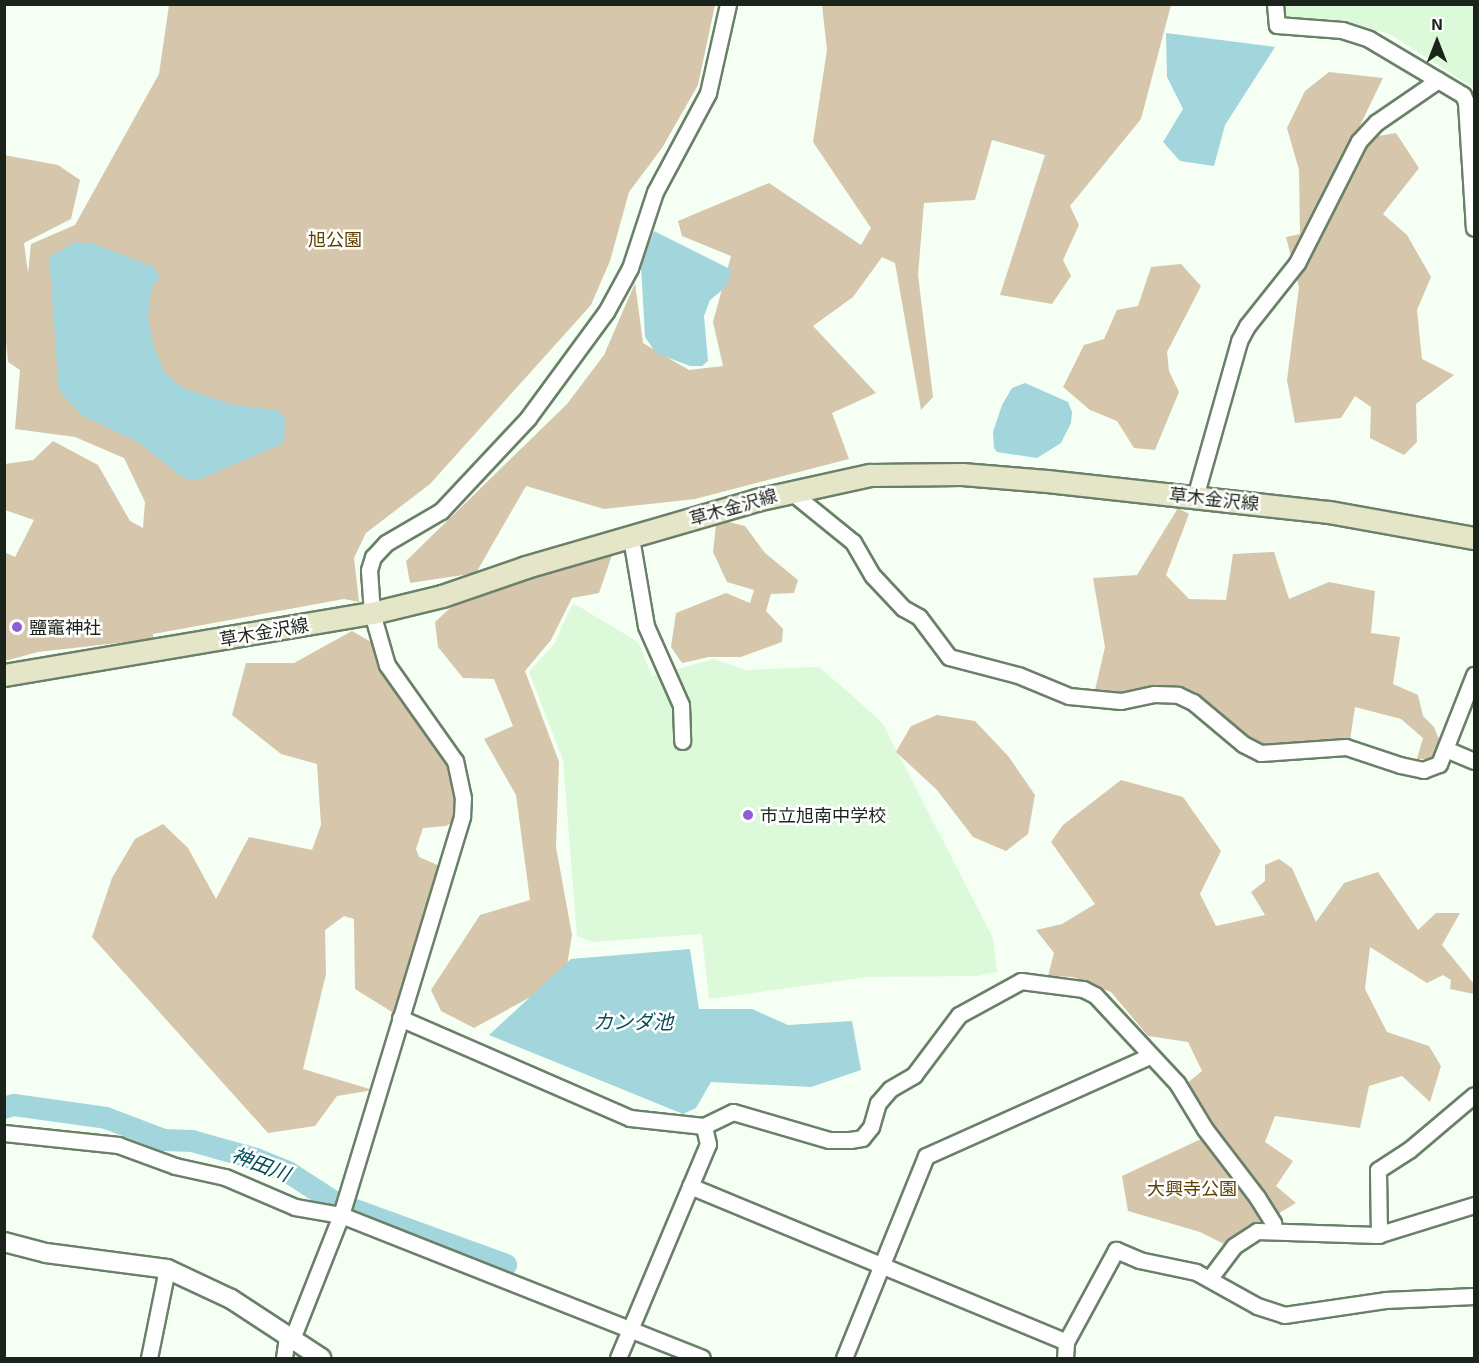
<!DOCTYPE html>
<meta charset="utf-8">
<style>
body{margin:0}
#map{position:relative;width:1479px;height:1363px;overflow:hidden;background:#f5fff4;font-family:"Exo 2","Noto Sans JP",sans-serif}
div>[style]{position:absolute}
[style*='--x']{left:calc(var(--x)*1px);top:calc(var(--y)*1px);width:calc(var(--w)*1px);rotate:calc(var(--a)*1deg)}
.built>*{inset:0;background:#dcf9d9}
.green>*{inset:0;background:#d6c6ac}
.water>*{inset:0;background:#a3d5dc}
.river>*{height:22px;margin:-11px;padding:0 11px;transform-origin:11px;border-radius:11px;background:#a3d5dc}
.roads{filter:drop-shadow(2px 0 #6b8069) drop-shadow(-2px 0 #6b8069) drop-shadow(0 2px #6b8069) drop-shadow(0 -2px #6b8069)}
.minor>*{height:15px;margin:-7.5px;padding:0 7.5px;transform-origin:7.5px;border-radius:7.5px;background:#fff}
.tertiary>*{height:18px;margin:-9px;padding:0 9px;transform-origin:9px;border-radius:9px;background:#fff}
.secondary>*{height:21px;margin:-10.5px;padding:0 10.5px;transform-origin:10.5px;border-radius:10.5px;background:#e4e6c7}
.dots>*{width:16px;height:16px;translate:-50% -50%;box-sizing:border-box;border:3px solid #fff;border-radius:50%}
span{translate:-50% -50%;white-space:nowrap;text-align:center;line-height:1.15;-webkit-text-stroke:5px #fff;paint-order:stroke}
.park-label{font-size:18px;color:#5d4100}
.street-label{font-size:18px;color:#1b241a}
.poi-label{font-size:18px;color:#1b241a}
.left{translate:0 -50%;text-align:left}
.water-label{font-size:20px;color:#024f56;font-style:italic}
.frame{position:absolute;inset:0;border:6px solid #1b241a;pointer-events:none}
.north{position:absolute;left:1407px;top:12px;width:60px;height:60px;-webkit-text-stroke:4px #fff;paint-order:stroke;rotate:0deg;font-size:16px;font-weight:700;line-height:24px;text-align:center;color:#1b241a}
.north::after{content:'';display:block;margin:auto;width:21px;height:27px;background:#1b241a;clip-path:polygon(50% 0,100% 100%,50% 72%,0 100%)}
</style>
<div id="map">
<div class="built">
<i style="clip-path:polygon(1280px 5px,1474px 5px,1474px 88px,1388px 33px,1315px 21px,1284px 21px)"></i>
<i style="clip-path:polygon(573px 603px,638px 642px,652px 676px,714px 659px,745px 670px,819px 667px,854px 697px,883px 724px,993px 938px,997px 972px,976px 976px,868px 977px,709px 999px,702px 934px,592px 942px,577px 936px,563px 760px,529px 672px,554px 644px)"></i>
</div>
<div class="green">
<i style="clip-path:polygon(169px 5px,715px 5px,698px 85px,662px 148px,629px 192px,610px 261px,591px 305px,430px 484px,366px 533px,354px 558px,359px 602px,344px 599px,153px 634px,153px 639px,38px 652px,5px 661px,4px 552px,15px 557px,34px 520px,5px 510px,5px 464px,33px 460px,53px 441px,98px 465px,130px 521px,143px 528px,145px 502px,124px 458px,75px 437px,15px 429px,20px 370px,8px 362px,5px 332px,4px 155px,58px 165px,80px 180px,71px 219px,24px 243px,28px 273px,31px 244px,75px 225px,159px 74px)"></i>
<i style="clip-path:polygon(822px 5px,1171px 5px,1141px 119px,1070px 206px,1079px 225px,1063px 260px,1071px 276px,1052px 304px,1000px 295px,1045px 155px,992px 140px,975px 200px,924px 203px,918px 275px,933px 397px,921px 410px,895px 263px,882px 257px,853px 297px,813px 326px,876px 393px,832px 413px,849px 459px,695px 499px,604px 509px,526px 486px,476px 573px,410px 583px,406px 561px,567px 404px,604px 355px,635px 283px,643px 343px,689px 370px,723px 366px,713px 322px,731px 256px,682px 236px,678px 221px,769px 183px,861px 245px,871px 228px,813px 142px,827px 50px)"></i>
<i style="clip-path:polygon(1329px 72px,1383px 78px,1353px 140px,1396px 133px,1419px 168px,1383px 214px,1407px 235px,1431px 277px,1417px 310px,1422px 359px,1454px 375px,1416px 404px,1417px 442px,1404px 455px,1370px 438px,1371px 407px,1355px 396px,1341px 418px,1295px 423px,1287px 380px,1299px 287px,1286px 237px,1300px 234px,1299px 170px,1287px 128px,1305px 91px)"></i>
<i style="clip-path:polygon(1181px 264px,1201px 286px,1167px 352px,1169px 371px,1179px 392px,1155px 450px,1134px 448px,1117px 421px,1090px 410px,1063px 387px,1084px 345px,1104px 339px,1117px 310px,1138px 306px,1151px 267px)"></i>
<i style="clip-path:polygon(1178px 508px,1189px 514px,1166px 575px,1189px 599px,1226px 600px,1233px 554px,1274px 552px,1289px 599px,1329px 582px,1375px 591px,1371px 633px,1400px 637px,1393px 684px,1418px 695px,1423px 716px,1434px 727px,1442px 747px,1435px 759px,1417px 759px,1423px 738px,1401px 719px,1355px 707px,1350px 740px,1283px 747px,1251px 743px,1199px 696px,1166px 686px,1122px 693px,1095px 690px,1105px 647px,1093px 578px,1137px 575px)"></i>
<i style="clip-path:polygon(725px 521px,745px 526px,765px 553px,798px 580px,794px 593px,771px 594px,766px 611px,783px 629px,782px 642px,741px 657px,709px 657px,682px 663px,671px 647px,676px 613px,726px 593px,750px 603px,754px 590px,727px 582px,713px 552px,716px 525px)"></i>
<i style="clip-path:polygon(612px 555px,599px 593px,572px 598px,551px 640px,525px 671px,559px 762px,556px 847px,572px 935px,565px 978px,474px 1028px,441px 1011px,431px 990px,480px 915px,530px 900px,516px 795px,484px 739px,513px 726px,494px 679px,463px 678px,438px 647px,435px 622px,463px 596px)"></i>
<i style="clip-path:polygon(352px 631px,373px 643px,383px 669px,441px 746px,454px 787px,456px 820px,446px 826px,423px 828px,416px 849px,419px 857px,442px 867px,397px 1015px,355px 989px,354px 919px,344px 916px,325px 930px,326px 974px,303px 1069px,373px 1090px,337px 1096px,315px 1126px,268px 1133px,92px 937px,112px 878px,135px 839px,163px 824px,188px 848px,216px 899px,249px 837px,312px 850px,321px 825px,317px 764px,281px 754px,232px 715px,246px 663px,294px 663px)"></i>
<i style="clip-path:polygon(937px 715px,975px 721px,1009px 757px,1035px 795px,1028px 834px,1006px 851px,973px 837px,937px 790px,896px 752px,911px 726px)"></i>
<i style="clip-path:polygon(1121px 780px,1183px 797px,1221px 851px,1200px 894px,1216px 926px,1265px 915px,1251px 892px,1265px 881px,1265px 865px,1279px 859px,1292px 868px,1316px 922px,1344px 883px,1378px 872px,1418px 930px,1436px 913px,1460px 913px,1442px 945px,1474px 984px,1474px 994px,1450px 989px,1451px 980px,1443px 975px,1427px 983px,1370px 947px,1365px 989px,1387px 1032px,1429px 1046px,1441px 1066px,1430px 1102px,1402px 1076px,1369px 1086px,1360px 1128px,1275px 1116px,1265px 1142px,1293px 1161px,1276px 1186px,1296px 1203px,1226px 1245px,1200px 1232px,1128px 1211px,1122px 1176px,1201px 1139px,1254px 1190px,1186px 1084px,1202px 1071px,1188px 1042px,1148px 1036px,1111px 992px,1073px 977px,1048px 976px,1054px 953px,1036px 930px,1062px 924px,1095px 904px,1051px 842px,1063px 825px)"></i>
</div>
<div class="water">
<i style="clip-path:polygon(1166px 33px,1275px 47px,1225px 125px,1214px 166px,1180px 161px,1163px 142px,1183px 109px,1167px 77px)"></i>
<i style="clip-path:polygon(654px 231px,732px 270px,726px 287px,710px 300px,704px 316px,708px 361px,702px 366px,690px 366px,656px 353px,645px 337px,641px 265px)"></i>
<i style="clip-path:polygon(75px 242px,93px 244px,153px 266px,160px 277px,152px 287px,148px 317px,153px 344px,164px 372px,183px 388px,234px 405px,278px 410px,285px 419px,284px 443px,198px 480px,183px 478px,138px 442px,83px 416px,59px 391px,49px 257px)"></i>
<i style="clip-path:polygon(1025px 383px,1068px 402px,1072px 412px,1071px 423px,1061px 443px,1037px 458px,997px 452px,994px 448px,993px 432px,1002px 405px,1012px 388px)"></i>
<i style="clip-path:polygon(690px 949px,699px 1009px,752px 1009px,788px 1025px,852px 1021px,861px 1070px,811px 1087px,711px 1082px,696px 1108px,683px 1114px,489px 1035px,571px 959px)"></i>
</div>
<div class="river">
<i style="--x:4;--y:1108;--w:10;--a:-17"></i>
<i style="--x:14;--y:1105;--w:93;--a:8"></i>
<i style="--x:106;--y:1118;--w:62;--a:20.8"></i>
<i style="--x:164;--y:1140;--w:28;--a:2"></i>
<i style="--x:192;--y:1141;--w:66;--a:15.7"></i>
<i style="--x:256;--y:1159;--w:35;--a:22"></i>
<i style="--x:288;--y:1172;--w:57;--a:32.9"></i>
<i style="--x:336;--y:1203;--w:181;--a:20"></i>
</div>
<div class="roads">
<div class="minor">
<i style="--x:1275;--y:4;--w:21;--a:85"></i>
<i style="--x:1277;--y:25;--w:65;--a:4.4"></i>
<i style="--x:1342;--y:30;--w:28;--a:18"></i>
<i style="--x:1369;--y:39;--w:109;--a:30.8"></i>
<i style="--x:1463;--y:95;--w:8;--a:67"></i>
<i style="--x:1466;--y:102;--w:126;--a:86.4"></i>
<i style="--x:790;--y:491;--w:81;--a:39"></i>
<i style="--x:853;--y:542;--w:39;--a:60"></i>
<i style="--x:873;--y:576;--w:44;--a:46.8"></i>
<i style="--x:903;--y:608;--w:18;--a:29"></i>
<i style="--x:919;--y:617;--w:50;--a:53.1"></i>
<i style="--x:949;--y:657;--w:71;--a:14.6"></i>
<i style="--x:1018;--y:675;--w:55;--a:22.4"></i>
<i style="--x:1069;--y:696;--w:52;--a:5.5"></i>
<i style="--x:1121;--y:701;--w:34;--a:-12"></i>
<i style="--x:1154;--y:694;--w:24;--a:2"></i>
<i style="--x:1178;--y:695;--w:17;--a:25"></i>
<i style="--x:1193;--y:702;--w:65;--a:40"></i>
<i style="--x:1243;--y:744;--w:20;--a:27"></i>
<i style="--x:1261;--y:753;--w:85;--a:-4"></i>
<i style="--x:1346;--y:747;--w:57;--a:18.4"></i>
<i style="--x:1400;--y:765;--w:24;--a:12"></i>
<i style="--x:1423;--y:770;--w:17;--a:-21"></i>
<i style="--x:1439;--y:764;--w:96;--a:-68.5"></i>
<i style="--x:1195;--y:497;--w:162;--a:-74.2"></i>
<i style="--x:1239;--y:341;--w:17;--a:-62"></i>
<i style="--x:1247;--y:326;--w:80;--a:-51.6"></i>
<i style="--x:1297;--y:263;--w:137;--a:-63.1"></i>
<i style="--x:1359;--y:141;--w:26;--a:-47"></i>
<i style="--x:1377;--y:122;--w:74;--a:-34.5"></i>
<i style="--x:631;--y:538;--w:89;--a:80.3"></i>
<i style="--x:646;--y:626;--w:86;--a:66.1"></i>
<i style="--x:681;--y:705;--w:36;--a:88"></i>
<i style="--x:1448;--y:750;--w:28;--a:23"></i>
<i style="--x:400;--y:1018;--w:251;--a:23.5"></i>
<i style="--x:630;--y:1118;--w:74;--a:6.2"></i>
<i style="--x:704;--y:1126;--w:32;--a:-26"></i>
<i style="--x:733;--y:1112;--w:100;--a:16.3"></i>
<i style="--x:829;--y:1140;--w:21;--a:0"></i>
<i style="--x:850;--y:1140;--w:12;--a:-9"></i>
<i style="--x:862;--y:1138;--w:14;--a:-51"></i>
<i style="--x:871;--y:1127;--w:25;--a:-74"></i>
<i style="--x:878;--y:1103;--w:18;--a:-49"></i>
<i style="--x:890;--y:1089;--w:28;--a:-30"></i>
<i style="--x:914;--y:1075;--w:75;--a:-53.1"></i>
<i style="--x:959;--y:1015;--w:71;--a:-28.7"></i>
<i style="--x:1021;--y:981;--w:63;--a:7.4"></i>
<i style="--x:1083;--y:989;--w:13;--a:27"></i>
<i style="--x:1095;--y:995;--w:120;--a:47"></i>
<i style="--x:1177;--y:1083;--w:54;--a:58.7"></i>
<i style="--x:1205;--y:1129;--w:86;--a:52.6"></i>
<i style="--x:1257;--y:1197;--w:31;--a:58"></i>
<i style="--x:1273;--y:1223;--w:7;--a:98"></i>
<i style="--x:4;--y:1133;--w:115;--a:6"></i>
<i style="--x:118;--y:1145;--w:61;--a:20.2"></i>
<i style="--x:175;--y:1166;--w:51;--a:12.4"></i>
<i style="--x:225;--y:1177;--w:76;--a:23.2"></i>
<i style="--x:295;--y:1207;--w:47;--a:9.9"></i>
<i style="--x:341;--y:1215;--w:388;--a:21.6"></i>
<i style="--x:690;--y:1186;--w:407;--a:22.5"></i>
<i style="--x:1379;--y:1235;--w:65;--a:-90.9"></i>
<i style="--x:1378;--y:1170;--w:37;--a:-33"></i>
<i style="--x:1409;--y:1150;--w:85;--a:-40.2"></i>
<i style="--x:1210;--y:1278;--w:40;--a:-53"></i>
<i style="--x:1234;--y:1246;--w:27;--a:-33"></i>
<i style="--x:1257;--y:1231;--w:120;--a:1.9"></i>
<i style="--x:1377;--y:1235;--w:102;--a:-17.2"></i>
<i style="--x:292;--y:1339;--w:133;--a:-68.4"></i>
<i style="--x:341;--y:1215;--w:417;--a:-73.1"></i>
<i style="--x:462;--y:816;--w:18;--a:-87"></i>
<i style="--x:463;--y:798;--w:38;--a:-102"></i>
<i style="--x:455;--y:761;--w:118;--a:-125.3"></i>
<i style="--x:387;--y:665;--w:54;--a:-106.1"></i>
<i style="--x:372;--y:613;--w:43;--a:-94"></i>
<i style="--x:369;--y:570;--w:14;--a:-73"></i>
<i style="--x:373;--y:557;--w:19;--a:-47"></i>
<i style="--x:386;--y:543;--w:64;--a:-30.2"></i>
<i style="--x:441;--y:511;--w:127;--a:-46.9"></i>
<i style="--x:528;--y:418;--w:132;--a:-53.7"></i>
<i style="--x:606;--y:312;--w:50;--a:-61.4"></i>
<i style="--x:630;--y:268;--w:80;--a:-71.8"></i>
<i style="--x:655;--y:192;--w:112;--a:-61.8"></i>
<i style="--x:708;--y:93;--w:91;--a:-77.3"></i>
<i style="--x:149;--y:1358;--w:91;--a:-78.6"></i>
<i style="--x:284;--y:1358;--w:22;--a:-82"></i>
<i style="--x:618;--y:1358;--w:232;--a:-67.2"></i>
<i style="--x:708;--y:1144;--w:18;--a:-103"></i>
<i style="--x:844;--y:1358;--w:218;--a:-67.9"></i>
<i style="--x:926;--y:1156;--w:245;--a:-24.1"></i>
<i style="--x:1065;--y:1358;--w:16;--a:-86"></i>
<i style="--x:1066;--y:1342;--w:105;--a:-61.5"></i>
<i style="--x:1116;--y:1250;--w:25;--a:23"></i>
<i style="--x:1139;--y:1260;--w:58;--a:11.9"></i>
<i style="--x:1196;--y:1272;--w:70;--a:29.1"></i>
<i style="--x:1257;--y:1306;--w:28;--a:18"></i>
<i style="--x:1284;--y:1315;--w:102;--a:-8.4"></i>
<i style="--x:1385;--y:1300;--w:89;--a:-2.6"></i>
</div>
<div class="tertiary">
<i style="--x:4;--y:1242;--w:43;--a:14.7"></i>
<i style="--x:46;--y:1253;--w:122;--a:7.5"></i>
<i style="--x:167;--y:1269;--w:71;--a:25.1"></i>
<i style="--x:231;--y:1299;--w:108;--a:33.2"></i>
</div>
<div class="secondary">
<i style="--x:4;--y:675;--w:373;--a:-9.6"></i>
<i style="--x:372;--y:613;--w:72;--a:-13.7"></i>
<i style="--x:442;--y:596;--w:89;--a:-19"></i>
<i style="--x:526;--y:567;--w:240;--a:-16.2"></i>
<i style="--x:756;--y:500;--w:117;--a:-12.4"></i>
<i style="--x:870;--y:475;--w:92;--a:-0.6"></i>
<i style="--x:962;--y:474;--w:85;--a:4.7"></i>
<i style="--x:1047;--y:481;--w:284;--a:6.3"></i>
<i style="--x:1329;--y:512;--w:147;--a:10.2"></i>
</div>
</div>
<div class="dots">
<i style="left:17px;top:627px;background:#905dd6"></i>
<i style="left:748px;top:815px;background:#905dd6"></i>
</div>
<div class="park-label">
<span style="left:335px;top:239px">旭公園</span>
<span style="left:1192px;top:1188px">大興寺公園</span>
</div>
<div class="street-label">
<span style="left:1214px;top:499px;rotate:6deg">草木金沢線</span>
<span style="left:733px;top:507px;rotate:-16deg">草木金沢線</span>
<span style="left:264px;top:632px;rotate:-10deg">草木金沢線</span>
</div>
<div class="poi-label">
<span class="left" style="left:29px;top:627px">鹽竈神社</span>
<span class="left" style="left:760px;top:815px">市立旭南中学校</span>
</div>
<div class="water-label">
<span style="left:633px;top:1021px">カンダ池</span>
<span style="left:261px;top:1164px;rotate:21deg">神田川</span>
</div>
<div class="frame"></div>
<div class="north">N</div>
</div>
